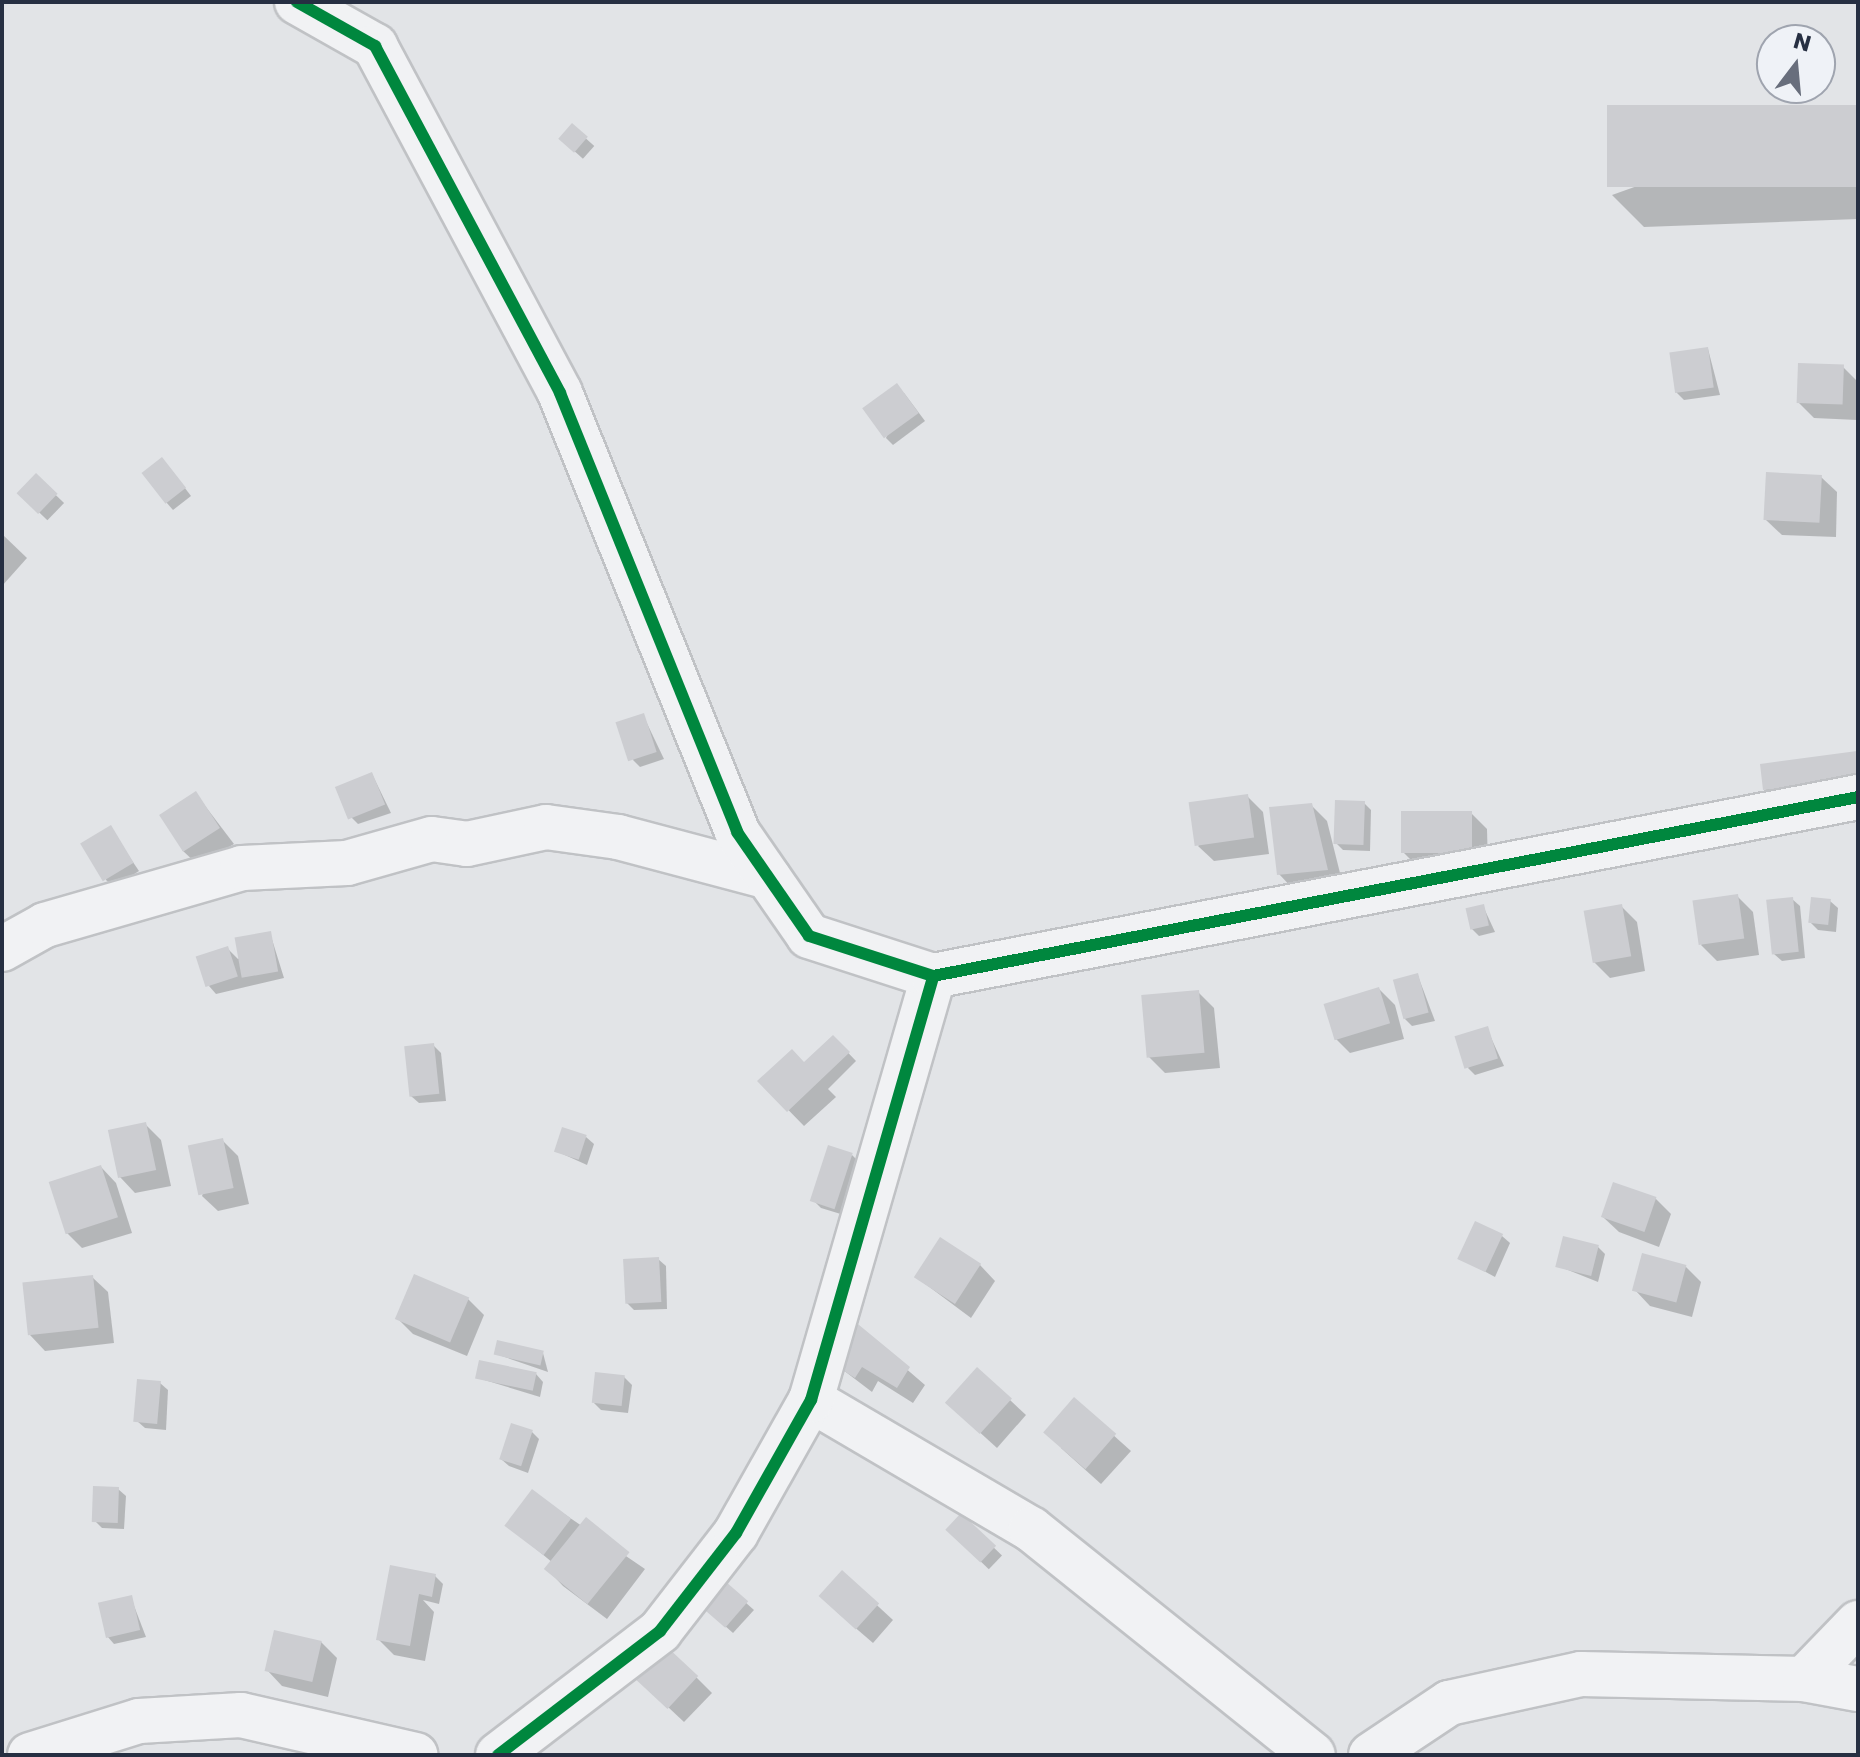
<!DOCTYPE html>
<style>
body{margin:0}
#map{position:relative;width:1860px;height:1757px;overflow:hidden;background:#e2e4e7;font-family:Poppins,sans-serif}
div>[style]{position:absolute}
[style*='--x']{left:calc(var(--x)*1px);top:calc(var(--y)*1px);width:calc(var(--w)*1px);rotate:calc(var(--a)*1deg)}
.shadow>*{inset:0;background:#0003;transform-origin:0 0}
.building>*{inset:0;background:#cccdd1;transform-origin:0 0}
.roads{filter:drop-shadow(2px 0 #c0c2c5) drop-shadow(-2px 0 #c0c2c5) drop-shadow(0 2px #c0c2c5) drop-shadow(0 -2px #c0c2c5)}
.minor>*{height:44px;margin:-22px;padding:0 22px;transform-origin:22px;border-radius:22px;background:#f1f2f4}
.tertiary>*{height:44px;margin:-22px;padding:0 22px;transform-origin:22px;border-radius:22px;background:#f1f2f4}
.cycleway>*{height:12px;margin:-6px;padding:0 6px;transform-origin:6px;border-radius:6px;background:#00873e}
span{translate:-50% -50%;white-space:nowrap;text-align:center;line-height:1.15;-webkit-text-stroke:6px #eff2f7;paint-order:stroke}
.frame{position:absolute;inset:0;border:4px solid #262f42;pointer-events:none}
.north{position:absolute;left:1756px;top:24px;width:80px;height:80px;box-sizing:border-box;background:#eff2f7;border:2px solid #9fa4af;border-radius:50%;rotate:16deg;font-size:22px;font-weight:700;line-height:32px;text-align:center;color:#262f42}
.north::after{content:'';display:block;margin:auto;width:28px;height:36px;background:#686e7c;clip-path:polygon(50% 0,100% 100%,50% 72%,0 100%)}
</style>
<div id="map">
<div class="shadow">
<i style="clip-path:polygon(1858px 107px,1858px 219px,1644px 227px,1612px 195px)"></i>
<i style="left:572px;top:126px;width:30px;height:17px;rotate:42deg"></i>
<i style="clip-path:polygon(1708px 349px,1720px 395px,1684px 400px,1676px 392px)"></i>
<i style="clip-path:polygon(1843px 367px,1858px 382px,1857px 420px,1814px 418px,1798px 402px)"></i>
<i style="clip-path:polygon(904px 393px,925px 421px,893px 445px,886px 438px)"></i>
<i style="clip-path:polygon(169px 467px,191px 496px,173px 510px,166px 502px)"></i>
<i style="left:36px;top:476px;width:39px;height:24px;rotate:44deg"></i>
<i style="clip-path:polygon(1821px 477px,1837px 492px,1836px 537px,1782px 535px,1766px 520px)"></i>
<i style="clip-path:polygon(2px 534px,27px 558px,2px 586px)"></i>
<i style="clip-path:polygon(643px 715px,664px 759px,640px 767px,633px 760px)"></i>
<i style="clip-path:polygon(1856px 753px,1858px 807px,1781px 805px,1765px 789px)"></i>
<i style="clip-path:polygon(372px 774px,391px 813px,358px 824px,351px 817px)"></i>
<i style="clip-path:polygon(196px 794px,234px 844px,198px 865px,182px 850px)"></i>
<i style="clip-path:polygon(1247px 796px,1263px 812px,1269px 854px,1214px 861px,1198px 846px)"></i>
<i style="clip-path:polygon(1364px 803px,1371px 810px,1370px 851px,1343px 850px,1336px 843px)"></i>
<i style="clip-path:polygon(1311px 805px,1327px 821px,1343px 885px,1294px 890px,1279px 874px)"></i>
<i style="clip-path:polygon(1471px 813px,1487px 829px,1488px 867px,1419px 868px,1403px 852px)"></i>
<i style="clip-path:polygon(110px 828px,139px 871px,114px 887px,106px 880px)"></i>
<i style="clip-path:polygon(1737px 896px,1753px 912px,1759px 955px,1717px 961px,1701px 945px)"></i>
<i style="clip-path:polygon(1792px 899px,1800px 906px,1805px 958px,1782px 961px,1774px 954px)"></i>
<i style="clip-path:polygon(1830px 901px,1838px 908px,1836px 932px,1818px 930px,1811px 923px)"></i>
<i style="clip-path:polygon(1483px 906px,1495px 932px,1479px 936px,1472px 929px)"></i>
<i style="clip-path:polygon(1621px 906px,1637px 922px,1645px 971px,1610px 978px,1594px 962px)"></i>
<i style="clip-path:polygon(270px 933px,284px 978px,216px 994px,209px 986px,227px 948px,238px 959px)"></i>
<i style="clip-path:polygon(1418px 976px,1435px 1021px,1412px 1026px,1405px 1019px)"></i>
<i style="clip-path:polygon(1379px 989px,1395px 1005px,1404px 1039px,1350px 1053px,1334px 1037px)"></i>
<i style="clip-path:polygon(1198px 992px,1214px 1008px,1220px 1068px,1165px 1073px,1149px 1057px)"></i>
<i style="clip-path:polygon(1487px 1029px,1504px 1066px,1475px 1075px,1468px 1068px)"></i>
<i style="clip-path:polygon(833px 1037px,856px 1061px,828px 1089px,836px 1097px,804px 1126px,760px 1081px,804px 1065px)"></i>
<i style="clip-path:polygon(433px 1045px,441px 1053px,446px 1101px,419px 1103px,411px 1096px)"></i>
<i style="clip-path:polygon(145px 1124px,161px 1140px,171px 1186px,135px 1193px,120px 1177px)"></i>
<i style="clip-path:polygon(586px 1137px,594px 1144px,587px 1165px,556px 1151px)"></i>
<i style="clip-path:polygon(222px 1140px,238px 1156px,249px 1204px,218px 1211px,202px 1196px)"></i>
<i style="clip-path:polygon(852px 1155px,859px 1162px,844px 1215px,821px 1208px,814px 1201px)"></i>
<i style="clip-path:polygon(101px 1167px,116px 1183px,132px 1233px,82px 1248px,67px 1233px)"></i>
<i style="clip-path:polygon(1655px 1198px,1671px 1214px,1659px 1247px,1619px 1232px,1603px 1217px)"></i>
<i style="clip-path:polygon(1502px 1236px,1510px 1243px,1495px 1277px,1460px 1258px)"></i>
<i style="clip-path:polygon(1598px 1247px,1605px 1254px,1598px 1282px,1558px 1266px)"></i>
<i style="clip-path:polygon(658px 1259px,666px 1266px,667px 1309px,634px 1310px,627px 1303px)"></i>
<i style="clip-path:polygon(980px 1265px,995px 1281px,971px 1318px,916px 1277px)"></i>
<i style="clip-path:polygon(1685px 1266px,1701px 1282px,1692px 1317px,1650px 1306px,1635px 1290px)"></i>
<i style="clip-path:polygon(92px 1277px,108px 1292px,114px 1343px,45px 1351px,30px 1335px)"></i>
<i style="clip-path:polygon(415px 1277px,468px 1299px,484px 1315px,467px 1356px,413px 1334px,397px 1318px)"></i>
<i style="clip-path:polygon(853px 1323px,925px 1385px,913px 1403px,878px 1381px,872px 1392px,830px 1360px)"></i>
<i style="clip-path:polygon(543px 1353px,548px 1372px,496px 1354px)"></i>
<i style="clip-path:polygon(536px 1374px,543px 1382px,540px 1397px,478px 1378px)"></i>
<i style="clip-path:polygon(624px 1377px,632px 1385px,628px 1413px,601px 1410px,594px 1403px)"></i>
<i style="clip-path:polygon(160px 1383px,168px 1390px,166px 1430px,145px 1428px,137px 1421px)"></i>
<i style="clip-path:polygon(1010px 1400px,1026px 1415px,997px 1448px,964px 1418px)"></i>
<i style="clip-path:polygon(1074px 1400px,1131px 1451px,1101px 1484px,1061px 1448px)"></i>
<i style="clip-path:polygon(532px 1432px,539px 1439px,528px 1473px,509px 1466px,501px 1459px)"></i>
<i style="clip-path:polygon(118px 1489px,126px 1496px,124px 1529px,102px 1528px,95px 1521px)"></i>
<i style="clip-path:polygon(532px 1492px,645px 1569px,607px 1619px,563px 1586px,548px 1570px,553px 1563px,507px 1525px)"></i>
<i style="left:961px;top:1516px;width:57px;height:19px;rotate:44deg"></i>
<i style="clip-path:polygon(842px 1573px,893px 1620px,873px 1643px,837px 1612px)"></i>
<i style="clip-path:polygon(435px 1576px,443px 1584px,439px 1604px,423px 1600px,434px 1612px,425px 1661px,394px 1655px,378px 1639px,387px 1587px)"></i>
<i style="clip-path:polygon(718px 1578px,754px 1610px,733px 1633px,705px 1608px)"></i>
<i style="clip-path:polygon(131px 1598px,146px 1637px,114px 1644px,107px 1636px)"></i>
<i style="clip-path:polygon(321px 1642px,337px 1658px,328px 1697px,282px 1686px,267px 1670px)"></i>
<i style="clip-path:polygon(696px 1677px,712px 1693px,684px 1722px,653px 1693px)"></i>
</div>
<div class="building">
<i style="left:1858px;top:105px;width:82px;height:251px;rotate:90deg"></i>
<i style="left:572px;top:123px;width:21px;height:21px;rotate:41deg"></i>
<i style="left:1708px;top:347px;width:41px;height:39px;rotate:82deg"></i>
<i style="left:1798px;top:363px;width:46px;height:40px;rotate:2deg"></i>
<i style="left:897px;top:383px;width:37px;height:43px;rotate:54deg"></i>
<i style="left:162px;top:457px;width:39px;height:26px;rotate:52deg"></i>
<i style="left:1766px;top:472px;width:56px;height:48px;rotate:3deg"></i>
<i style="left:36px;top:473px;width:30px;height:28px;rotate:44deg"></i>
<i style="left:644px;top:713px;width:41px;height:30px;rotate:72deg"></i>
<i style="clip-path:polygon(1857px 751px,1858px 790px,1787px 800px,1782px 788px,1763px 790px,1760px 764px)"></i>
<i style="left:372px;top:772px;width:35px;height:40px;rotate:68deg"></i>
<i style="left:196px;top:791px;width:44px;height:44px;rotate:57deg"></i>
<i style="left:1248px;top:794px;width:44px;height:60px;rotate:82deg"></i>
<i style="left:1335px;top:800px;width:30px;height:44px;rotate:2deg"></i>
<i style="clip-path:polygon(1312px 803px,1328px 870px,1277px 875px,1269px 807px)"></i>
<i style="left:1401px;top:811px;width:71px;height:42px"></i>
<i style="left:111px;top:825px;width:44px;height:36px;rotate:59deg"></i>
<i style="left:1738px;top:894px;width:45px;height:46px;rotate:82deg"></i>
<i style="left:1793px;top:897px;width:55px;height:27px;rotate:84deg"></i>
<i style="left:1811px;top:897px;width:20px;height:26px;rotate:6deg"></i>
<i style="left:1484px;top:904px;width:22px;height:19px;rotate:77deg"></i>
<i style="left:1622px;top:904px;width:53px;height:39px;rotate:80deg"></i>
<i style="left:271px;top:931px;width:41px;height:37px;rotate:80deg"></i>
<i style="left:228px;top:946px;width:32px;height:34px;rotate:72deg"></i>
<i style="left:1418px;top:973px;width:41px;height:26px;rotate:75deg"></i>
<i style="left:1379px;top:987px;width:38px;height:58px;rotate:73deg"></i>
<i style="left:1199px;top:990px;width:63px;height:58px;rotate:85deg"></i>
<i style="left:1488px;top:1026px;width:34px;height:35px;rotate:73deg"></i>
<i style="clip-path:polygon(833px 1035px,850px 1052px,787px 1112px,757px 1081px,792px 1049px,804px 1062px)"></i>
<i style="left:434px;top:1043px;width:51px;height:30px;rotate:84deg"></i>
<i style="left:146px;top:1122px;width:49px;height:39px;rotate:78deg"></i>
<i style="left:562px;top:1127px;width:26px;height:26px;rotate:18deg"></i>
<i style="left:223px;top:1138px;width:51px;height:36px;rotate:78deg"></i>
<i style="left:828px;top:1145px;width:26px;height:59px;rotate:18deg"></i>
<i style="left:101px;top:1165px;width:55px;height:55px;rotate:72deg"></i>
<i style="left:1613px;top:1182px;width:46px;height:37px;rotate:19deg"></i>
<i style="left:1475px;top:1221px;width:31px;height:42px;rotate:25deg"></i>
<i style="left:1563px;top:1236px;width:37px;height:32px;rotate:14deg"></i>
<i style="left:940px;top:1237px;width:49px;height:48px;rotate:33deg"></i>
<i style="left:1642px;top:1253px;width:46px;height:39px;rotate:15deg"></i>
<i style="left:659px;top:1257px;width:45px;height:36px;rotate:87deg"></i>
<i style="left:414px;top:1274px;width:60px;height:49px;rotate:23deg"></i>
<i style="left:93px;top:1275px;width:53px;height:71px;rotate:84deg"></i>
<i style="clip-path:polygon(853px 1320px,910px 1367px,897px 1388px,862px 1367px,855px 1378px,827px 1360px)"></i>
<i style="left:497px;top:1340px;width:48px;height:15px;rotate:13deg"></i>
<i style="left:479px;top:1360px;width:59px;height:19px;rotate:12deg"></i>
<i style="left:977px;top:1367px;width:47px;height:48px;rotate:42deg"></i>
<i style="left:595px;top:1372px;width:30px;height:31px;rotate:6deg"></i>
<i style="left:137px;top:1379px;width:24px;height:43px;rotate:5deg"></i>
<i style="left:1074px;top:1397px;width:56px;height:47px;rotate:41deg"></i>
<i style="left:511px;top:1423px;width:23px;height:38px;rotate:18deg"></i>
<i style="left:93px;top:1486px;width:26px;height:36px;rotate:2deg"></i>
<i style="left:532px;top:1489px;width:49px;height:46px;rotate:37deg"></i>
<i style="left:961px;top:1513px;width:48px;height:23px;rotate:43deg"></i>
<i style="left:586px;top:1517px;width:56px;height:67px;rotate:39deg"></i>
<i style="clip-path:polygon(390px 1565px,436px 1574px,432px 1597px,419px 1594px,410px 1646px,376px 1640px)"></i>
<i style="left:842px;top:1570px;width:50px;height:35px;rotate:42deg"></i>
<i style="left:718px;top:1575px;width:40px;height:35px;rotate:41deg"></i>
<i style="left:132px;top:1595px;width:36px;height:35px;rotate:77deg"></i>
<i style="left:274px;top:1630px;width:49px;height:42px;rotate:13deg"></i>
<i style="left:666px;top:1646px;width:44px;height:45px;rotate:43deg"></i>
</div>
<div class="roads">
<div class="minor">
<i style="--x:2;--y:949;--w:49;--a:-29.2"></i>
<i style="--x:45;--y:925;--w:205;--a:-16.1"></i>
<i style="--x:242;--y:868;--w:105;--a:-2.7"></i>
<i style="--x:347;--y:863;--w:88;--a:-15.8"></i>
<i style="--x:432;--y:839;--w:35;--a:8"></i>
<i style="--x:467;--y:844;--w:81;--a:-12.1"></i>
<i style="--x:546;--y:827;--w:73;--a:7.9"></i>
<i style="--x:618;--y:837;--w:155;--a:14.9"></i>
<i style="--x:811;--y:1400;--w:255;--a:30.4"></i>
<i style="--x:1031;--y:1529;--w:361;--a:38.7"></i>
<i style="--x:1804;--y:1679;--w:78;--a:-46"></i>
<i style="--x:30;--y:1755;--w:114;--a:-17.3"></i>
<i style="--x:139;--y:1721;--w:102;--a:-3.4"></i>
<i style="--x:241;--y:1715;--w:179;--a:12.9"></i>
<i style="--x:498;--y:1755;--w:204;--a:-37.4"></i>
<i style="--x:660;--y:1631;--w:124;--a:-52.2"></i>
<i style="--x:736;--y:1533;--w:153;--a:-60.6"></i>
<i style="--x:811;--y:1400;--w:441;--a:-73.9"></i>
<i style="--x:1371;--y:1755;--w:94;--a:-33.7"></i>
<i style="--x:1449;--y:1703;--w:135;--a:-12.4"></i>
<i style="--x:1581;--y:1674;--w:223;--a:1.3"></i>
<i style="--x:1804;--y:1679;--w:55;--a:10.5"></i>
</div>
<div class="tertiary">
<i style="--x:297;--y:2;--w:90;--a:29.4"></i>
<i style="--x:375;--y:46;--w:393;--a:61.9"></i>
<i style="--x:560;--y:393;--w:473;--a:68"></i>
<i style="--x:737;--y:832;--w:126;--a:55.3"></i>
<i style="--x:809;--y:936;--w:130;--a:17.9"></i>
<i style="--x:933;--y:976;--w:942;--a:-10.95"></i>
</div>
</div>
<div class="cycleway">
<i style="--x:297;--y:2;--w:90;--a:29.4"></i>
<i style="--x:375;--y:46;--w:393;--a:61.9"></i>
<i style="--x:560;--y:393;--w:473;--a:68"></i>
<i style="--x:737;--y:832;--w:126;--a:55.3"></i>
<i style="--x:809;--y:936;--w:130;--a:17.9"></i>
<i style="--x:933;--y:976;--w:942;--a:-10.95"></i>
<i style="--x:498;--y:1755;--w:204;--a:-37.4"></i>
<i style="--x:660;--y:1631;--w:124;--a:-52.2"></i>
<i style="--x:736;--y:1533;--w:153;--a:-60.6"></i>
<i style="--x:811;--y:1400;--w:441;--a:-73.9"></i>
</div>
<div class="frame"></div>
<div class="north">N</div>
</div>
